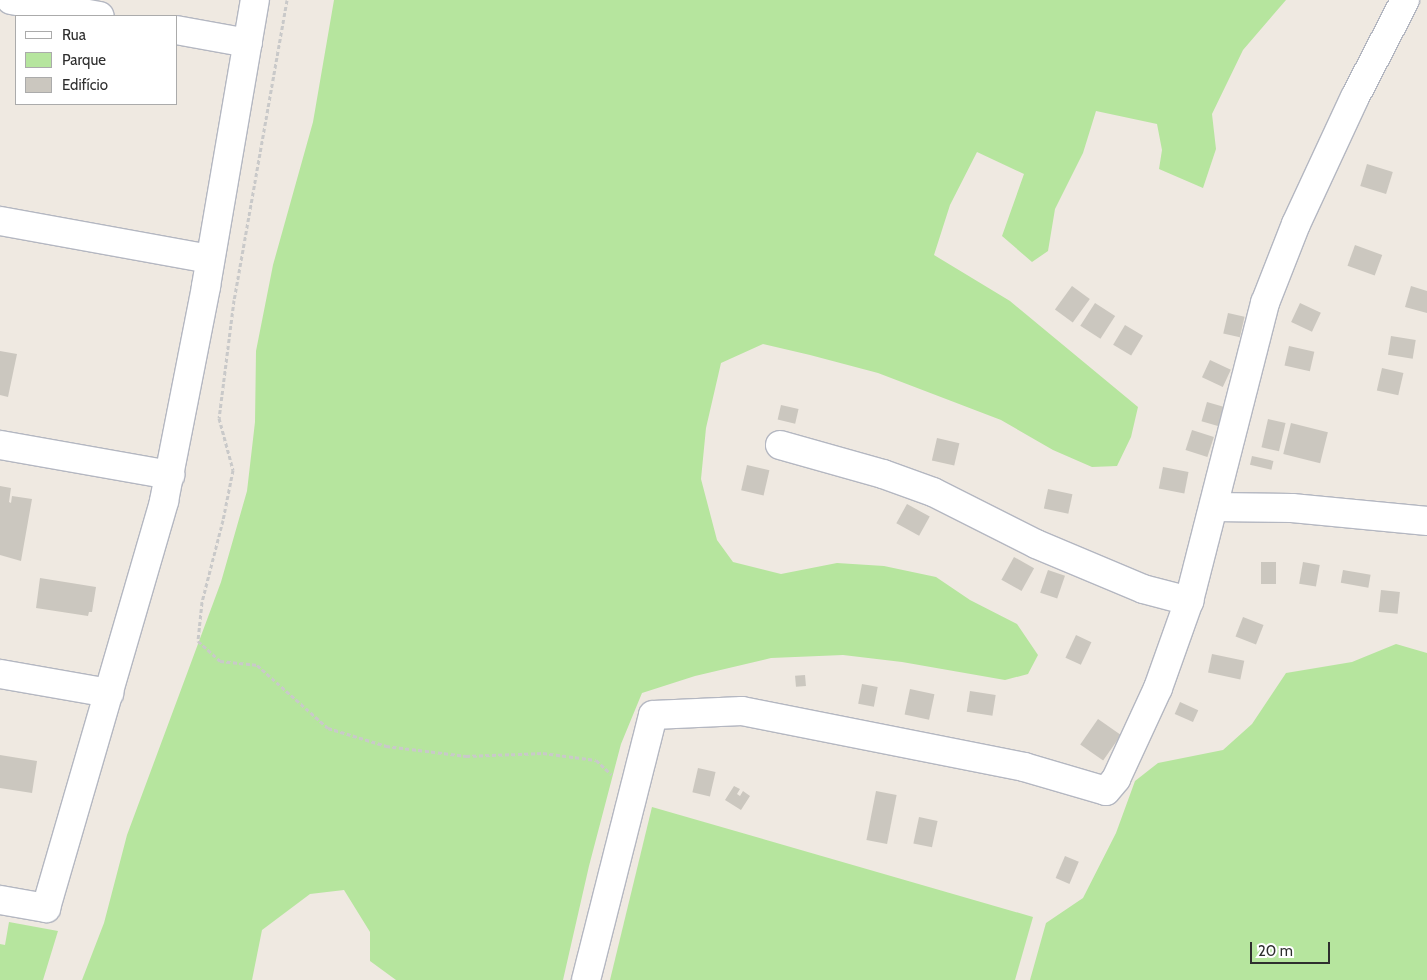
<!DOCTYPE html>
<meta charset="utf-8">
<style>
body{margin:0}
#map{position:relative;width:1427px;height:980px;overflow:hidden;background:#efe9e1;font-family:Cabin,sans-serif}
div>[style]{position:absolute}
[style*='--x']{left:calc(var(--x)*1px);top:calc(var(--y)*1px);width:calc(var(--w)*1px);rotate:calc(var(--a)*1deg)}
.green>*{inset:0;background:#b6e59e}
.building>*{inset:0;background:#cbc7bf;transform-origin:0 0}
.path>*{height:3px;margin-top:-1.5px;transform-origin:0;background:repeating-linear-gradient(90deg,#c9c9c9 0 4px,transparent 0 6.5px)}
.roads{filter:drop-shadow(1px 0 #b4b7c1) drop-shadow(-1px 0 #b4b7c1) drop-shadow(0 1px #b4b7c1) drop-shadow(0 -1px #b4b7c1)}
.minor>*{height:28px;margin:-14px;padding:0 14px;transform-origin:14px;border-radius:14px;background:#fff}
span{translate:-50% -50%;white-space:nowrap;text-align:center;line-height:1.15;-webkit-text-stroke:4px #fff;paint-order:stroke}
.legend{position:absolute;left:15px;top:15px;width:162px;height:90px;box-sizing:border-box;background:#fff;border:1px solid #ababab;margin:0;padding:6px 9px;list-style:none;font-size:15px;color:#2e2e2e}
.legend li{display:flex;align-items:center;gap:10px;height:25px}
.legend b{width:25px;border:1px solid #ababab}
.scale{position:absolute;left:1250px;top:942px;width:80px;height:22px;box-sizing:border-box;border:2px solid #2e2e2e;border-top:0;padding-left:6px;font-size:15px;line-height:18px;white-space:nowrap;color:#2e2e2e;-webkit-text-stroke:4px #fff;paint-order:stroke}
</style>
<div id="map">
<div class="green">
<i style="clip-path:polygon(334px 0,1286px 0,1243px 50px,1212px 114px,1216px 149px,1203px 188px,1159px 169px,1162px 150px,1157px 124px,1096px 111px,1083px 153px,1055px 209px,1048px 251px,1032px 262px,1002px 236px,1024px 174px,977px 152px,950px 205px,934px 255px,1010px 301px,1138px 407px,1131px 437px,1117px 466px,1092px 467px,1053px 450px,1001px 420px,878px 373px,810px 355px,763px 344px,721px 363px,706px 428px,701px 479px,717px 540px,733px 562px,781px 574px,837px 563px,884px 566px,936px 577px,970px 600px,1017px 624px,1038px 655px,1028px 674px,1005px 680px,902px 662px,843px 655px,771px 658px,695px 676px,642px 693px,621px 744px,589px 866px,563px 980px,396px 980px,370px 961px,370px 932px,344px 890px,310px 894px,262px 930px,252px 980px,82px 980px,104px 923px,127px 835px,221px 582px,247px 491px,255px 422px,256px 351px,273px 265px,313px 122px)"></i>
<i style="clip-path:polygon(1396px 644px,1427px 653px,1427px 980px,1030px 980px,1046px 923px,1083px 898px,1116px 833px,1135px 781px,1158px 763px,1223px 750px,1252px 724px,1286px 673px,1352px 662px)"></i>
<i style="clip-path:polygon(652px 807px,1033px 917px,1015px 980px,610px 980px)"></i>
<i style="clip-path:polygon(9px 922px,58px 931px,43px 980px,0 980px,0 944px,5px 945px)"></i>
</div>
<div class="building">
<i style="left:1367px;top:164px;width:27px;height:23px;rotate:17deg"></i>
<i style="left:1355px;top:245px;width:29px;height:22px;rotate:20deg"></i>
<i style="left:1072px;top:286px;width:22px;height:29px;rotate:36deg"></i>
<i style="clip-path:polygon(1411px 286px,1427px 291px,1427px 313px,1405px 307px)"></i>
<i style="left:1095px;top:303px;width:24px;height:27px;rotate:33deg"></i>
<i style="left:1300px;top:303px;width:23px;height:21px;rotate:25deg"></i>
<i style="left:1228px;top:313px;width:17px;height:21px;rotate:13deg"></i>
<i style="left:1125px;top:325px;width:21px;height:23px;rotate:31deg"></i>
<i style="left:1391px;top:336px;width:25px;height:19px;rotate:9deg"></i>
<i style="left:1289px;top:346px;width:26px;height:20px;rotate:13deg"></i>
<i style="clip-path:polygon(0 351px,17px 354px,8px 397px,0 395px)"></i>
<i style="left:1210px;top:360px;width:23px;height:19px;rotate:25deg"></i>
<i style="left:1382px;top:368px;width:22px;height:23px;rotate:13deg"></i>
<i style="left:1207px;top:402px;width:18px;height:20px;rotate:16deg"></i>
<i style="left:781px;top:405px;width:18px;height:15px;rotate:13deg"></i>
<i style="left:1268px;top:419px;width:18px;height:29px;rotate:13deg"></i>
<i style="left:1291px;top:423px;width:38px;height:32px;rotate:14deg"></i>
<i style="left:1192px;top:430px;width:23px;height:21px;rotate:18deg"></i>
<i style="left:937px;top:438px;width:23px;height:23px;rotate:13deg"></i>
<i style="left:1252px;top:456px;width:22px;height:9px;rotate:13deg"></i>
<i style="left:747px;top:465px;width:23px;height:26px;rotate:13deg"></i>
<i style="left:1163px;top:467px;width:26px;height:22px;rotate:11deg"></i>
<i style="clip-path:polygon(0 486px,11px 488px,9px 502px,11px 503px,12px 496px,32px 499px,21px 561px,0 555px)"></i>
<i style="left:1048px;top:489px;width:25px;height:20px;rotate:12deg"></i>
<i style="left:907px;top:504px;width:26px;height:22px;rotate:29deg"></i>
<i style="left:1014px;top:557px;width:23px;height:26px;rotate:29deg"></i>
<i style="left:1261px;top:562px;width:15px;height:22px"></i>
<i style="left:1303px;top:562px;width:17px;height:22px;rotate:10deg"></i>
<i style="left:1048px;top:570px;width:18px;height:24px;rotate:19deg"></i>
<i style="left:1343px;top:570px;width:28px;height:13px;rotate:10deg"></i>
<i style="clip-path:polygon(40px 578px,96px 587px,92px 612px,89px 612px,88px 616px,36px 608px)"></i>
<i style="left:1381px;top:590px;width:19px;height:22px;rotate:6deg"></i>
<i style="left:1243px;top:617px;width:22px;height:21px;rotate:21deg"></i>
<i style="left:1076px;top:635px;width:17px;height:25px;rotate:25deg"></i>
<i style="left:1212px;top:654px;width:33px;height:19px;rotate:12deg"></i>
<i style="left:805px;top:675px;width:11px;height:10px;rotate:85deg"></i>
<i style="left:862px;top:684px;width:16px;height:20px;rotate:11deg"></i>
<i style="left:910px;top:689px;width:25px;height:26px;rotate:12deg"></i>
<i style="left:970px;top:691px;width:26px;height:21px;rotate:9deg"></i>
<i style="left:1180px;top:702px;width:20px;height:13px;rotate:24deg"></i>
<i style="left:1098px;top:719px;width:28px;height:31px;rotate:35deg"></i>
<i style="clip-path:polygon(0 755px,37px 761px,32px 793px,0 788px)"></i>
<i style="left:698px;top:768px;width:18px;height:25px;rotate:13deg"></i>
<i style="clip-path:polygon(734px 786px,740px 789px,737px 794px,740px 796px,743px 791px,750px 796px,741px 810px,725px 800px)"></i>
<i style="left:876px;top:791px;width:21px;height:50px;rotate:11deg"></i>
<i style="left:919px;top:817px;width:19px;height:27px;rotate:12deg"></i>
<i style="left:1065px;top:856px;width:15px;height:24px;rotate:23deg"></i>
</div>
<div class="path">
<i style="--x:287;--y:0;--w:305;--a:100"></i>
<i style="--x:234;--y:300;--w:119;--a:97.2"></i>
<i style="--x:219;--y:418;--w:54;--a:74.9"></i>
<i style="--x:233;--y:470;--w:51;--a:101.3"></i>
<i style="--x:223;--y:520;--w:85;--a:104.4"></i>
<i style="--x:202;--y:602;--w:39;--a:96"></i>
<i style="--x:198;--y:641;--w:30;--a:42"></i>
<i style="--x:220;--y:661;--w:37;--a:6"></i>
<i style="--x:257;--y:665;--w:95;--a:41.6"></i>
<i style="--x:328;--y:728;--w:61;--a:17.2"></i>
<i style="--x:386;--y:746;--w:81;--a:7.1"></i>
<i style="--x:466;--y:756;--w:77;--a:-2.2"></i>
<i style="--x:543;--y:753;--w:53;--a:7.5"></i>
<i style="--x:596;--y:760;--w:21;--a:43"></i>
</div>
<div class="roads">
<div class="minor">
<i style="--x:11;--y:0;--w:90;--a:10.2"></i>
<i style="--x:176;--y:30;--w:73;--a:10.2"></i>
<i style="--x:0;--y:221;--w:213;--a:10.3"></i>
<i style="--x:0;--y:445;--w:173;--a:10"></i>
<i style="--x:780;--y:445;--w:107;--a:15.7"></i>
<i style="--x:883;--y:474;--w:53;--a:19.8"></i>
<i style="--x:933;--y:492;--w:115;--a:26.8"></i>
<i style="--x:1036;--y:544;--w:116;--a:22.8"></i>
<i style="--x:1143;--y:589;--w:48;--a:14.6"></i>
<i style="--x:1215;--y:507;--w:77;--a:0.7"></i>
<i style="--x:1292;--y:508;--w:136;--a:5.5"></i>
<i style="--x:0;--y:674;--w:111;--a:9.9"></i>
<i style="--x:0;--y:900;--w:47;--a:9.9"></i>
<i style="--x:46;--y:908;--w:424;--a:-73.8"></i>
<i style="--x:164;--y:501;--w:219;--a:-78.9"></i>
<i style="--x:206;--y:286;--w:290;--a:-80.3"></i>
<i style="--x:586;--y:980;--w:273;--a:-75.8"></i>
<i style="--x:653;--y:715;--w:89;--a:-2.6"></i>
<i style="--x:742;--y:711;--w:288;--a:11.2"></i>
<i style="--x:1024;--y:767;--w:85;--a:16.3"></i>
<i style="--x:1106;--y:791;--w:16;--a:-50"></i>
<i style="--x:1116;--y:779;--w:100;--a:-65.2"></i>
<i style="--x:1158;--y:688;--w:92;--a:-70.4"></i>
<i style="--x:1189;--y:601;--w:308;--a:-75.7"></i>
<i style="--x:1265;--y:303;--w:85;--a:-68.6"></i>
<i style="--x:1296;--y:224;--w:140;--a:-65.1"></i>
<i style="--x:1355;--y:97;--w:109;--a:-62.7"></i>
</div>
</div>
<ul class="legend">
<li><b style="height:6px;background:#fff"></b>Rua</li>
<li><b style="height:14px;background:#b6e59e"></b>Parque</li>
<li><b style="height:14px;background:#cbc7bf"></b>Edifício</li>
</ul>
<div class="scale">20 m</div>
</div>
